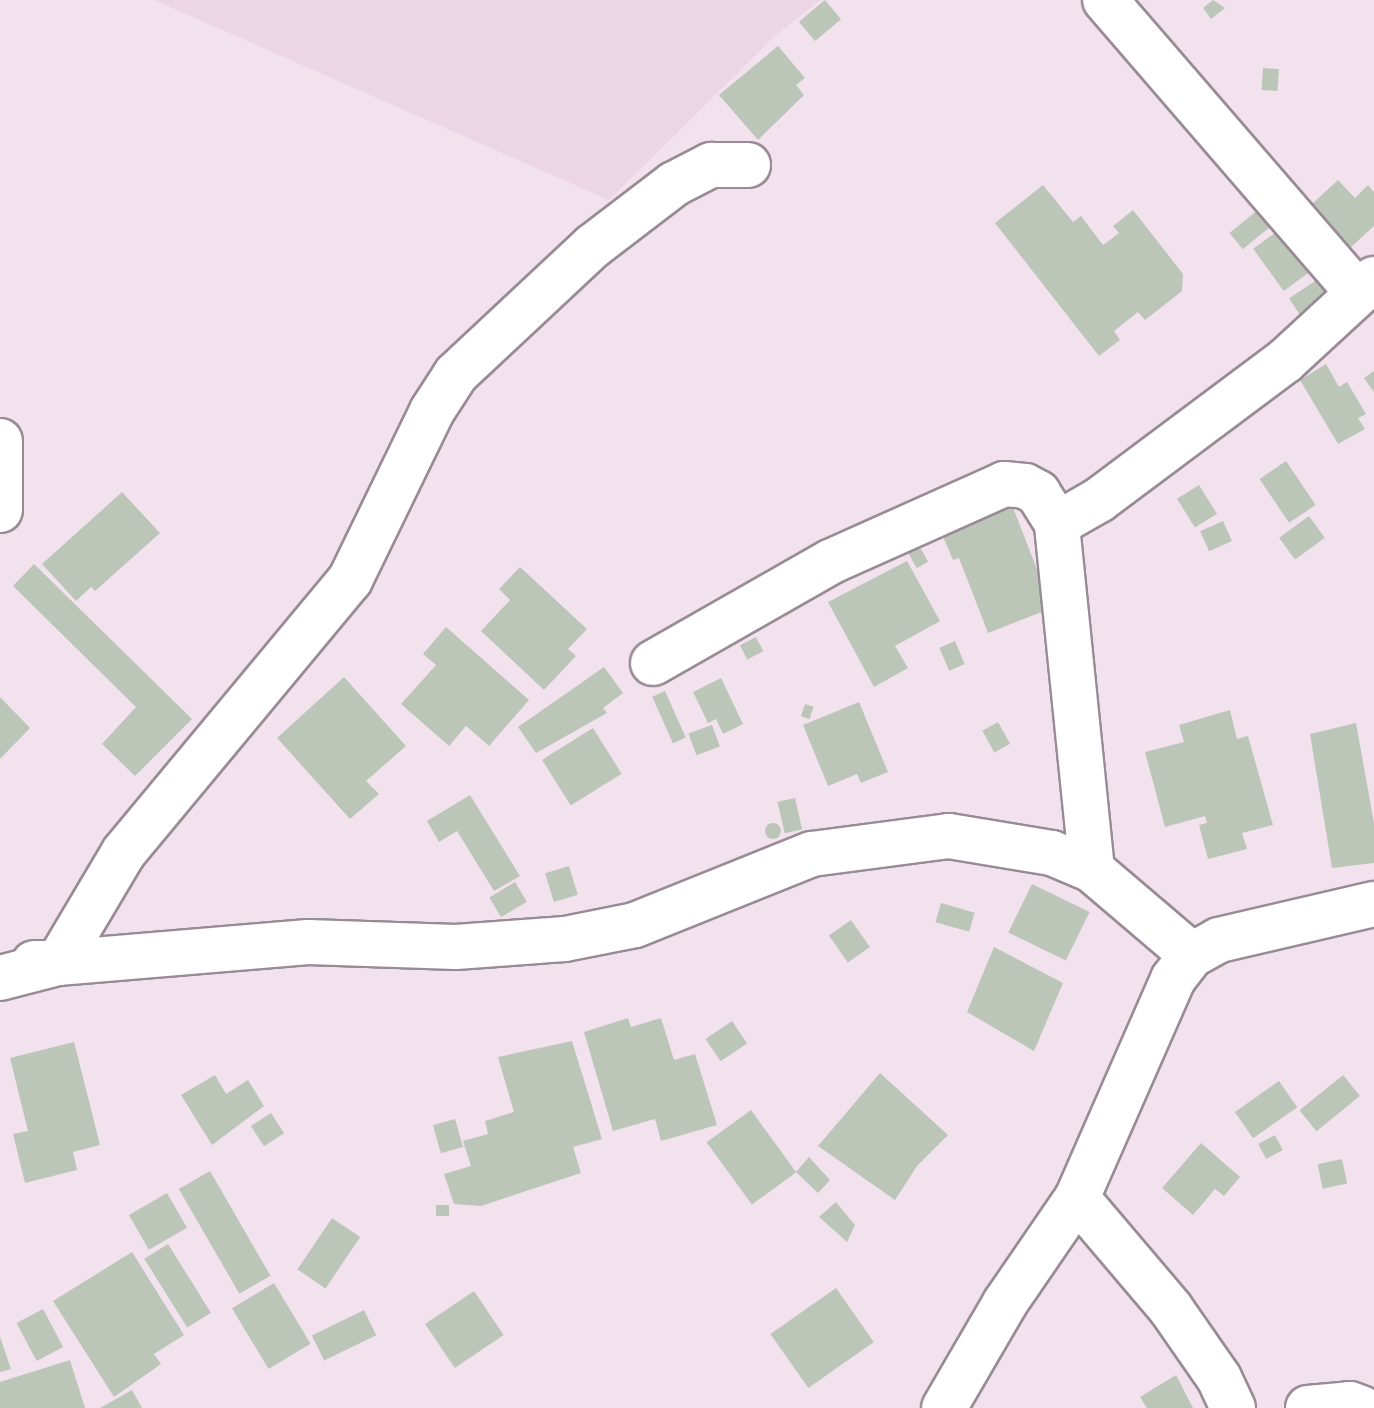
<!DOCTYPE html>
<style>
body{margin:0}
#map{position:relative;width:1374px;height:1408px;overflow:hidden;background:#f2e2ee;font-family:"Times New Roman",serif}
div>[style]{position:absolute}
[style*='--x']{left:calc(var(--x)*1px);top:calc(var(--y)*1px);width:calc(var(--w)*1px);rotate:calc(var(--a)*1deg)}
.built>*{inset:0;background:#ecd5e5}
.building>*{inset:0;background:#bcc6b8;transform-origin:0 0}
.round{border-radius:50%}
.roads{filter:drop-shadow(2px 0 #998b95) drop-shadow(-2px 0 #998b95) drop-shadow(0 2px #998b95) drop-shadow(0 -2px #998b95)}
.minor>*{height:44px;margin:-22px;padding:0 22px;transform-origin:22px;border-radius:22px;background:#fff}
span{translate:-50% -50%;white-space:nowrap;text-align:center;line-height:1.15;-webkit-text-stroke:6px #fef1fa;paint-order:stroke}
</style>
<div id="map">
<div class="built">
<i style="clip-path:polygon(154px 0,820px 0,775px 36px,609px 200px)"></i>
</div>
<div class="building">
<i style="left:825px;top:0;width:25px;height:34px;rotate:50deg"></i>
<i style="clip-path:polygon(1213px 0,1225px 8px,1211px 19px,1203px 8px)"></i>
<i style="clip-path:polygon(778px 46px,805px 78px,796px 85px,804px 95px,758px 140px,719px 95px)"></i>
<i style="left:1263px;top:68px;width:16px;height:22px;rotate:4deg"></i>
<i style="clip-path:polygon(1338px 180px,1355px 198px,1368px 185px,1374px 192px,1374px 226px,1350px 248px,1311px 205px)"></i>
<i style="clip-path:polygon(1043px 185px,1073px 222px,1081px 216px,1103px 245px,1119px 233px,1113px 226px,1133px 210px,1183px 274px,1182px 291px,1145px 320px,1138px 312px,1114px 331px,1120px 340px,1099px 356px,995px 223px)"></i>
<i style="left:1259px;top:209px;width:21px;height:38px;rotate:51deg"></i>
<i style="left:1279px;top:230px;width:52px;height:32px;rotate:54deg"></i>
<i style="left:1318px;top:279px;width:22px;height:35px;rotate:56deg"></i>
<i style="clip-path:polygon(1326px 364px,1339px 387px,1347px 382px,1366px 414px,1358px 418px,1365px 429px,1338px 444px,1300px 380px)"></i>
<i style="clip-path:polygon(1374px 371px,1374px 392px,1364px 378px)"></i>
<i style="left:1286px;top:461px;width:53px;height:32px;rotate:56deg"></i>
<i style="left:1199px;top:485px;width:34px;height:26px;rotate:58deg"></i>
<i style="clip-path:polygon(122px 492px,160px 533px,95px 591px,91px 587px,76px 601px,42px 564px)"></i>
<i style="clip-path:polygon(1012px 505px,1052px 608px,988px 633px,959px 558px,953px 560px,941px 532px)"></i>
<i style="left:1309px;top:516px;width:27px;height:37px;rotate:54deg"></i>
<i style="left:1223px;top:521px;width:22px;height:25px;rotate:66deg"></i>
<i style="left:916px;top:540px;width:25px;height:13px;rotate:61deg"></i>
<i style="clip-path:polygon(907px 561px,940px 621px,895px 646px,908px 668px,874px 687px,828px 602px)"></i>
<i style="clip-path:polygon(34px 564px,192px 719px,135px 776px,102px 744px,136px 707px,13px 586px)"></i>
<i style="clip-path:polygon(520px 567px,587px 629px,568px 649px,576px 656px,544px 690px,481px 631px,510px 600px,499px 589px)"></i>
<i style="clip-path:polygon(446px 627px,529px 700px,489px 746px,466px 726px,449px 746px,401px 704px,436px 665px,423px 654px)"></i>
<i style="left:756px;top:637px;width:16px;height:18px;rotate:63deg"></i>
<i style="left:955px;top:641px;width:25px;height:17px;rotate:67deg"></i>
<i style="clip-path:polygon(604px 667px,623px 693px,603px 708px,607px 713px,536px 753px,518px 727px)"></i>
<i style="clip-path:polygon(344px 677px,406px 746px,366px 781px,379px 794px,350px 819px,277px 738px)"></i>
<i style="clip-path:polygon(721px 678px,743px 724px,723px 734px,716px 719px,708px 723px,693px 692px)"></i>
<i style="left:665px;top:691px;width:51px;height:14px;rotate:66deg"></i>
<i style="clip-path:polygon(0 697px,30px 728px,0 759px)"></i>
<i style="clip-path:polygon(859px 702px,888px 772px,861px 783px,857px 774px,828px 786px,803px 725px)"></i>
<i style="left:805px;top:704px;width:9px;height:13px;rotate:18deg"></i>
<i style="clip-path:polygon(1230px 710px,1237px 739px,1248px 736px,1273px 825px,1242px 833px,1247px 849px,1208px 859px,1199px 825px,1207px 823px,1205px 816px,1165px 827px,1145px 752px,1184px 742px,1179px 725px)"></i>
<i style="left:998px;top:722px;width:25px;height:18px;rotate:61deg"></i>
<i style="clip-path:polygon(1356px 723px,1374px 823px,1374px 863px,1332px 868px,1310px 734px)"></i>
<i style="left:712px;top:725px;width:23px;height:25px;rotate:70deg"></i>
<i style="left:593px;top:728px;width:54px;height:60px;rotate:58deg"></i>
<i style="clip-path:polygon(470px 795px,520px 876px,494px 891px,457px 831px,439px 842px,427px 821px)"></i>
<i style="left:795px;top:798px;width:32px;height:18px;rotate:77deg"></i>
<i class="round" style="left:765px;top:823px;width:16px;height:16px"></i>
<i style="left:569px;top:866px;width:30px;height:25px;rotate:73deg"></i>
<i style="left:515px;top:882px;width:23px;height:30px;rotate:59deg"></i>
<i style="left:1032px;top:884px;width:64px;height:54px;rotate:26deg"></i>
<i style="left:941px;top:903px;width:35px;height:20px;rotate:16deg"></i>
<i style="left:851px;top:920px;width:33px;height:27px;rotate:55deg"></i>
<i style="clip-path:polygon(994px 947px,1063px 983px,1034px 1051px,967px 1012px)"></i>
<i style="clip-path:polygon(628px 1018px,631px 1027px,661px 1018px,674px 1060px,695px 1054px,717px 1125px,661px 1141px,655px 1119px,613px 1131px,584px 1032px)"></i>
<i style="left:732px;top:1021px;width:27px;height:32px;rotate:56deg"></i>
<i style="clip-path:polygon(572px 1041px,602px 1139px,573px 1147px,581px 1173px,481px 1206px,454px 1204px,444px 1174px,471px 1166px,463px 1141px,488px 1134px,485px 1121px,514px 1112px,498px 1057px)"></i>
<i style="clip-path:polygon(74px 1042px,100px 1145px,73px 1152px,77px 1170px,25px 1183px,13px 1134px,28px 1131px,10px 1058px)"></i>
<i style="clip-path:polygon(880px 1073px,948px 1135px,917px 1166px,895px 1200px,818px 1146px)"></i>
<i style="clip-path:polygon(215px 1075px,226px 1094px,248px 1080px,264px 1106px,212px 1145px,181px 1095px)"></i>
<i style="left:1343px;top:1075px;width:27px;height:56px;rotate:51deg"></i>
<i style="left:1279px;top:1081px;width:32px;height:54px;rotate:55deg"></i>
<i style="left:751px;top:1110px;width:77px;height:55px;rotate:54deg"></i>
<i style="left:271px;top:1113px;width:24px;height:24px;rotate:57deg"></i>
<i style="left:455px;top:1119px;width:29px;height:23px;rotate:74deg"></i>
<i style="left:1275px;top:1135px;width:17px;height:19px;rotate:62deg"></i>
<i style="clip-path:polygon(1201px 1143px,1240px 1177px,1224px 1196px,1215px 1189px,1193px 1215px,1162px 1188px)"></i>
<i style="clip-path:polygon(809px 1157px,830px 1180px,818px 1193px,796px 1172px)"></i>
<i style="left:1342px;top:1159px;width:25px;height:25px;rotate:78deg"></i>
<i style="left:210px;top:1171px;width:121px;height:36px;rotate:60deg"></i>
<i style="left:167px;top:1193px;width:40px;height:44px;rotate:60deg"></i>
<i style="clip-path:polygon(836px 1202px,855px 1225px,847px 1242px,819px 1217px)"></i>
<i style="left:436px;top:1205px;width:13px;height:11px"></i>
<i style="left:332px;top:1218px;width:34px;height:62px;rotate:34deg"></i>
<i style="left:168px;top:1244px;width:81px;height:28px;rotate:58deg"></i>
<i style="clip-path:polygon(132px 1252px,184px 1335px,154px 1354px,161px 1364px,114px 1397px,53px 1301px)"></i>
<i style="left:274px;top:1283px;width:71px;height:49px;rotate:59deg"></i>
<i style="left:836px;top:1288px;width:66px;height:80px;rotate:55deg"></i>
<i style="left:474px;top:1291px;width:53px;height:59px;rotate:56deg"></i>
<i style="left:43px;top:1309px;width:43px;height:30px;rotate:62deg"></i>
<i style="left:364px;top:1310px;width:28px;height:58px;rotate:64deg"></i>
<i style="clip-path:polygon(0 1337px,11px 1369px,0 1372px)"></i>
<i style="clip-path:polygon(70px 1360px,85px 1408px,0 1408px,0 1382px)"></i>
<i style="clip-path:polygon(1176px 1375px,1193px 1408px,1147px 1408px,1140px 1397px)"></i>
<i style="clip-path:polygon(132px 1390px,142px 1408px,100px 1408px)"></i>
</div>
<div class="roads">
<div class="minor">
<i style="--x:1105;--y:0;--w:387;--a:49.2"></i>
<i style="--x:0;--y:441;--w:69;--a:90"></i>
<i style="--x:653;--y:663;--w:204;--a:-29.7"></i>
<i style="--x:830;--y:562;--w:191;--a:-24.1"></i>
<i style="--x:1004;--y:484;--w:21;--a:5"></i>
<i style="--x:1025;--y:486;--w:15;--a:28"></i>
<i style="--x:1038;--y:493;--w:36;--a:58"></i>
<i style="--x:1092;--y:870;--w:348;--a:-95.8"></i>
<i style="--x:1057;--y:524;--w:48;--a:-29.7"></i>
<i style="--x:1099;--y:500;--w:232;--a:-36.8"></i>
<i style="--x:1285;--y:361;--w:121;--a:-42.7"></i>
<i style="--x:34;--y:963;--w:24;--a:0"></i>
<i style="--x:58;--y:963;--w:129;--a:-59.3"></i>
<i style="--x:124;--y:852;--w:354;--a:-50.3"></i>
<i style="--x:350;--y:580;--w:188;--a:-64.1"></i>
<i style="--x:432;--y:411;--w:44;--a:-57"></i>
<i style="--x:456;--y:374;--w:187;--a:-43.1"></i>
<i style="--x:593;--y:246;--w:102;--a:-37.4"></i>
<i style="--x:674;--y:184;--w:42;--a:-27.2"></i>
<i style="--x:711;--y:165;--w:37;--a:0"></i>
<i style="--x:0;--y:978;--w:60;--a:-14.5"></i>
<i style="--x:58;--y:963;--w:251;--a:-4.8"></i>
<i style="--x:308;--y:942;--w:148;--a:1.9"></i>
<i style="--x:456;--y:947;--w:109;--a:-4.2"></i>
<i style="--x:565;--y:939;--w:71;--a:-11.3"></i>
<i style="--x:635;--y:925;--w:191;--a:-21.9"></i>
<i style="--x:812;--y:854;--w:138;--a:-7.5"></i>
<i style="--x:949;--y:836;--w:104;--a:9.4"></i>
<i style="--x:1052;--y:853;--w:43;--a:23"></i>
<i style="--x:1092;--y:870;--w:131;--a:40.4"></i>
<i style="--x:1077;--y:1198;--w:145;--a:49.7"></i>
<i style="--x:1171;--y:1309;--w:84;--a:55.2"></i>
<i style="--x:1219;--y:1378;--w:33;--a:65"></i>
<i style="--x:944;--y:1408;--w:121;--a:-59.8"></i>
<i style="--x:1005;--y:1303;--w:127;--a:-55.6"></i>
<i style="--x:1077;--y:1198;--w:239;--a:-66.3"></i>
<i style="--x:1173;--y:979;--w:31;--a:-52"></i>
<i style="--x:1192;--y:955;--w:31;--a:-29"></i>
<i style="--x:1219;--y:940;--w:159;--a:-13.1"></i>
<i style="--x:1308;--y:1408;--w:42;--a:-5.4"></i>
<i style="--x:1350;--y:1404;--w:12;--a:20"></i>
</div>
</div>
</div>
